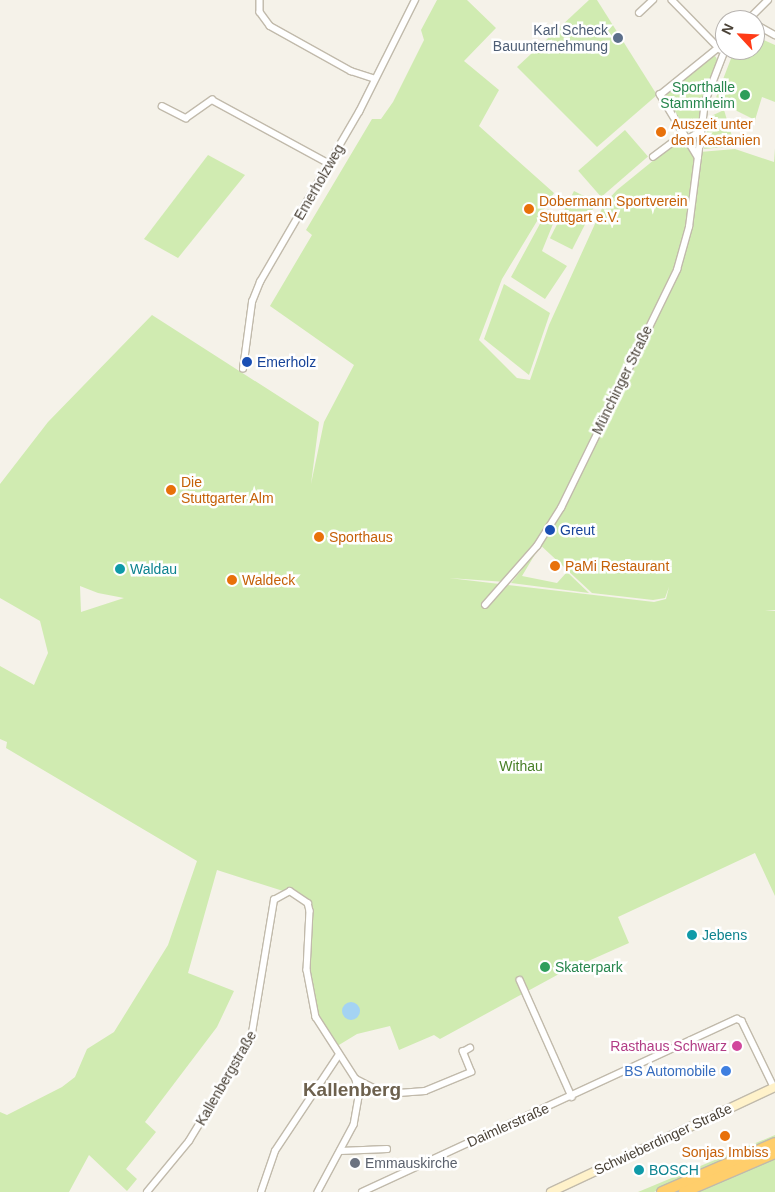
<!DOCTYPE html>
<meta charset="utf-8">
<style>
body{margin:0}
#map{position:relative;width:775px;height:1192px;overflow:hidden;background:#f5f2e9;font-family:Arial,sans-serif}
div>[style]{position:absolute}
[style*='--x']{left:calc(var(--x)*1px);top:calc(var(--y)*1px);width:calc(var(--w)*1px);rotate:calc(var(--a)*1deg)}
.green>*{inset:0;background:#d0ebb1;transform-origin:0 0}
.water>*{inset:0;background:#a4d3f3}
.round{border-radius:50%}
.roads{filter:drop-shadow(1px 0 #c1baab) drop-shadow(-1px 0 #c1baab) drop-shadow(0 1px #c1baab) drop-shadow(0 -1px #c1baab)}
.street>*{height:5.5px;margin:-2.75px;padding:0 2.75px;transform-origin:2.75px;border-radius:2.75px;background:#fff}
.secondary>*{height:8px;margin:-4px;padding:0 4px;transform-origin:4px;border-radius:4px;background:#fff2ca}
.highway>*{height:10px;margin:-5px;padding:0 5px;transform-origin:5px;border-radius:5px;background:#ffce6b}
.dots>*{width:14px;height:14px;translate:-50% -50%;box-sizing:border-box;border:2px solid #fff;border-radius:50%}
span{translate:-50% -50%;white-space:nowrap;text-align:center;line-height:1.15;-webkit-text-stroke:5px #fff;paint-order:stroke}
.service-label{font-size:14px;color:#4e5e75}
.right{translate:-100% -50%;text-align:right}
.leisure-label{font-size:14px;color:#27864d}
.left{translate:0 -50%;text-align:left}
.food-label{font-size:14px;color:#c56008}
.street-label{font-size:14px;color:#4a4237}
.transit-label{font-size:14px;color:#164399}
.culture-label{font-size:14px;color:#0d838f}
.park-label{font-size:14px;color:#487f27}
.hotel-label{font-size:14px;color:#b23c85}
.shop-label{font-size:14px;color:#366cbe}
.worship-label{font-size:14px;color:#5b616d}
.district-label{font-size:19px;color:#6d614e;font-weight:700}
.north{position:absolute;left:715px;top:10px;width:50px;height:50px;box-sizing:border-box;background:#fff;border:1px solid #b7b3af;border-radius:50%;rotate:295deg;font-size:14px;font-weight:700;line-height:20px;text-align:center;color:#4a4237}
.north::after{content:'';display:block;margin:auto;width:18px;height:22px;background:#ff3b17;clip-path:polygon(50% 0,100% 100%,50% 72%,0 100%)}
</style>
<div id="map">
<div class="green">
<i style="clip-path:polygon(evenodd,437px 0,467px 0,496px 28px,464px 61px,499px 90px,479px 126px,554px 193px,502px 279px,479px 340px,517px 378px,530px 380px,549px 325px,604px 204px,617px 190px,681px 138px,694px 158px,700px 152px,735px 149px,774px 162px,775px 148px,775px 610px,765px 611px,775px 611px,775px 896px,755px 853px,618px 917px,629px 943px,559px 974px,440px 1039px,434px 1035px,399px 1050px,390px 1026px,357px 1034px,334px 1048px,316px 1017px,308px 983px,310px 911px,302px 897px,217px 870px,188px 973px,234px 991px,217px 1027px,145px 1122px,156px 1132px,126px 1169px,137px 1179px,127px 1191px,89px 1155px,69px 1192px,0 1192px,0 1112px,7px 1115px,62px 1087px,75px 1077px,87px 1049px,114px 1032px,168px 945px,197px 861px,6px 748px,7px 742px,0 739px,0 666px,34px 685px,48px 653px,40px 621px,0 598px,0 484px,48px 422px,152px 315px,319px 422px,311px 484px,324px 422px,354px 365px,270px 306px,312px 235px,306px 230px,372px 119px,381px 119px,393px 102px,424px 40px,421px 30px,437px 0,537px 542px,592px 593px,653px 600px,665px 598px,669px 587px,666px 599px,654px 602px,449px 578px,506px 582px,537px 542px,437px 0,80px 586px,98px 593px,124px 598px,81px 612px,80px 586px)"></i>
<i style="clip-path:polygon(589px 0,597px 0,657px 95px,597px 147px,517px 67px)"></i>
<i style="clip-path:polygon(755px 36px,775px 45px,775px 102px,762px 97px,755px 120px,715px 100px,732px 56px,735px 50px,755px 50px)"></i>
<i style="clip-path:polygon(713px 53px,717px 59px,697px 126px,688px 132px,663px 96px)"></i>
<i style="clip-path:polygon(724px 110px,735px 146px,704px 149px,709px 117px)"></i>
<i style="left:625px;top:130px;width:35px;height:62px;rotate:49deg"></i>
<i style="clip-path:polygon(208px 155px,245px 175px,178px 258px,144px 239px)"></i>
<i style="left:574px;top:191px;width:25px;height:53px;rotate:27deg"></i>
<i style="clip-path:polygon(548px 209px,555px 219px,542px 251px,567px 266px,545px 299px,511px 277px)"></i>
<i style="clip-path:polygon(504px 284px,550px 313px,529px 375px,484px 339px)"></i>
<i style="clip-path:polygon(537px 551px,522px 576px,557px 583px,567px 572px,589px 593px,511px 583px)"></i>
<i style="clip-path:polygon(775px 1135px,775px 1139px,654px 1192px,638px 1192px)"></i>
<i style="clip-path:polygon(775px 1158px,775px 1192px,696px 1192px)"></i>
</div>
<div class="water">
<i class="round" style="left:342px;top:1002px;width:18px;height:18px"></i>
</div>
<div class="roads">
<div class="street">
<i style="--x:260;--y:0;--w:12;--a:90"></i>
<i style="--x:260;--y:12;--w:17;--a:54"></i>
<i style="--x:270;--y:26;--w:93;--a:29.1"></i>
<i style="--x:351;--y:71;--w:25;--a:18"></i>
<i style="--x:672;--y:0;--w:69;--a:45.6"></i>
<i style="--x:639;--y:13;--w:19;--a:-43"></i>
<i style="--x:748;--y:20;--w:28;--a:-45"></i>
<i style="--x:755;--y:24;--w:23;--a:29"></i>
<i style="--x:162;--y:106;--w:27;--a:27"></i>
<i style="--x:186;--y:118;--w:32;--a:-35"></i>
<i style="--x:212;--y:100;--w:134;--a:28.5"></i>
<i style="--x:686;--y:140;--w:17;--a:-31"></i>
<i style="--x:653;--y:157;--w:38;--a:-37"></i>
<i style="--x:698;--y:158;--w:74;--a:-121.1"></i>
<i style="--x:660;--y:95;--w:75;--a:-39"></i>
<i style="--x:243;--y:369;--w:68;--a:-82.3"></i>
<i style="--x:252;--y:302;--w:22;--a:-68"></i>
<i style="--x:260;--y:282;--w:197;--a:-59.8"></i>
<i style="--x:359;--y:112;--w:125;--a:-63.4"></i>
<i style="--x:485;--y:605;--w:79;--a:-48.6"></i>
<i style="--x:537;--y:546;--w:45;--a:-57.7"></i>
<i style="--x:561;--y:508;--w:265;--a:-64"></i>
<i style="--x:677;--y:270;--w:45;--a:-74.4"></i>
<i style="--x:689;--y:227;--w:126;--a:-82.7"></i>
<i style="--x:705;--y:102;--w:56;--a:-69"></i>
<i style="--x:520;--y:980;--w:128;--a:66"></i>
<i style="--x:356;--y:1079;--w:33;--a:27"></i>
<i style="--x:385;--y:1094;--w:40;--a:-4.3"></i>
<i style="--x:425;--y:1091;--w:50;--a:-22.4"></i>
<i style="--x:471;--y:1072;--w:22;--a:-112"></i>
<i style="--x:463;--y:1052;--w:8;--a:-30"></i>
<i style="--x:340;--y:1151;--w:47;--a:-2.4"></i>
<i style="--x:147;--y:1192;--w:66;--a:-50.5"></i>
<i style="--x:189;--y:1141;--w:119;--a:-58.7"></i>
<i style="--x:251;--y:1039;--w:141;--a:-80.6"></i>
<i style="--x:274;--y:900;--w:18;--a:-29"></i>
<i style="--x:290;--y:891;--w:22;--a:34"></i>
<i style="--x:308;--y:903;--w:8;--a:76"></i>
<i style="--x:310;--y:911;--w:59;--a:92.9"></i>
<i style="--x:307;--y:970;--w:48;--a:79.2"></i>
<i style="--x:316;--y:1017;--w:74;--a:57.2"></i>
<i style="--x:356;--y:1079;--w:18;--a:81"></i>
<i style="--x:359;--y:1097;--w:28;--a:100"></i>
<i style="--x:354;--y:1125;--w:76;--a:118.2"></i>
<i style="--x:261;--y:1192;--w:43;--a:-71.1"></i>
<i style="--x:275;--y:1151;--w:114;--a:-56.4"></i>
<i style="--x:362;--y:1192;--w:413;--a:-24.8"></i>
<i style="--x:737;--y:1019;--w:5;--a:22"></i>
<i style="--x:742;--y:1021;--w:73;--a:64.1"></i>
</div>
<div class="secondary">
<i style="--x:551;--y:1192;--w:247;--a:-25.1"></i>
</div>
<div class="highway">
<i style="--x:662;--y:1192;--w:123;--a:-23.4"></i>
<i style="--x:684;--y:1192;--w:99;--a:-23.2"></i>
</div>
</div>
<div class="dots">
<i style="left:618px;top:38px;background:#5c6f8a"></i>
<i style="left:745px;top:95px;background:#2e9e5b"></i>
<i style="left:661px;top:132px;background:#e8710a"></i>
<i style="left:529px;top:209px;background:#e8710a"></i>
<i style="left:247px;top:362px;background:#1a4fb4"></i>
<i style="left:171px;top:490px;background:#e8710a"></i>
<i style="left:550px;top:530px;background:#1a4fb4"></i>
<i style="left:319px;top:537px;background:#e8710a"></i>
<i style="left:555px;top:566px;background:#e8710a"></i>
<i style="left:120px;top:569px;background:#0f9aa8"></i>
<i style="left:232px;top:580px;background:#e8710a"></i>
<i style="left:692px;top:935px;background:#0f9aa8"></i>
<i style="left:545px;top:967px;background:#2e9e5b"></i>
<i style="left:737px;top:1046px;background:#d1479c"></i>
<i style="left:726px;top:1071px;background:#3f7fe0"></i>
<i style="left:725px;top:1136px;background:#e8710a"></i>
<i style="left:355px;top:1163px;background:#6b7280"></i>
<i style="left:639px;top:1170px;background:#0f9aa8"></i>
</div>
<div class="service-label">
<span class="right" style="left:608px;top:38px">Karl Scheck<br>Bauunternehmung</span>
</div>
<div class="leisure-label">
<span class="right" style="left:735px;top:95px">Sporthalle<br>Stammheim</span>
<span class="left" style="left:555px;top:967px">Skaterpark</span>
</div>
<div class="food-label">
<span class="left" style="left:671px;top:132px">Auszeit unter<br>den Kastanien</span>
<span class="left" style="left:539px;top:209px">Dobermann Sportverein<br>Stuttgart e.V.</span>
<span class="left" style="left:181px;top:490px">Die<br>Stuttgarter Alm</span>
<span class="left" style="left:329px;top:537px">Sporthaus</span>
<span class="left" style="left:565px;top:566px">PaMi Restaurant</span>
<span class="left" style="left:242px;top:580px">Waldeck</span>
<span style="left:725px;top:1152px">Sonjas Imbiss</span>
</div>
<div class="street-label">
<span style="left:319px;top:182px;rotate:-60deg">Emerholzweg</span>
<span style="left:622px;top:380px;rotate:-64deg">Münchinger Straße</span>
<span style="left:226px;top:1078px;rotate:-60deg">Kallenbergstraße</span>
<span style="left:508px;top:1125px;rotate:-24deg">Daimlerstraße</span>
<span style="left:663px;top:1139px;rotate:-25deg">Schwieberdinger Straße</span>
</div>
<div class="transit-label">
<span class="left" style="left:257px;top:362px">Emerholz</span>
<span class="left" style="left:560px;top:530px">Greut</span>
</div>
<div class="culture-label">
<span class="left" style="left:130px;top:569px">Waldau</span>
<span class="left" style="left:702px;top:935px">Jebens</span>
<span class="left" style="left:649px;top:1170px">BOSCH</span>
</div>
<div class="park-label">
<span style="left:521px;top:766px">Withau</span>
</div>
<div class="hotel-label">
<span class="right" style="left:727px;top:1046px">Rasthaus Schwarz</span>
</div>
<div class="shop-label">
<span class="right" style="left:716px;top:1071px">BS Automobile</span>
</div>
<div class="worship-label">
<span class="left" style="left:365px;top:1163px">Emmauskirche</span>
</div>
<div class="district-label">
<span style="left:352px;top:1090px">Kallenberg</span>
</div>
<div class="north">N</div>
</div>
